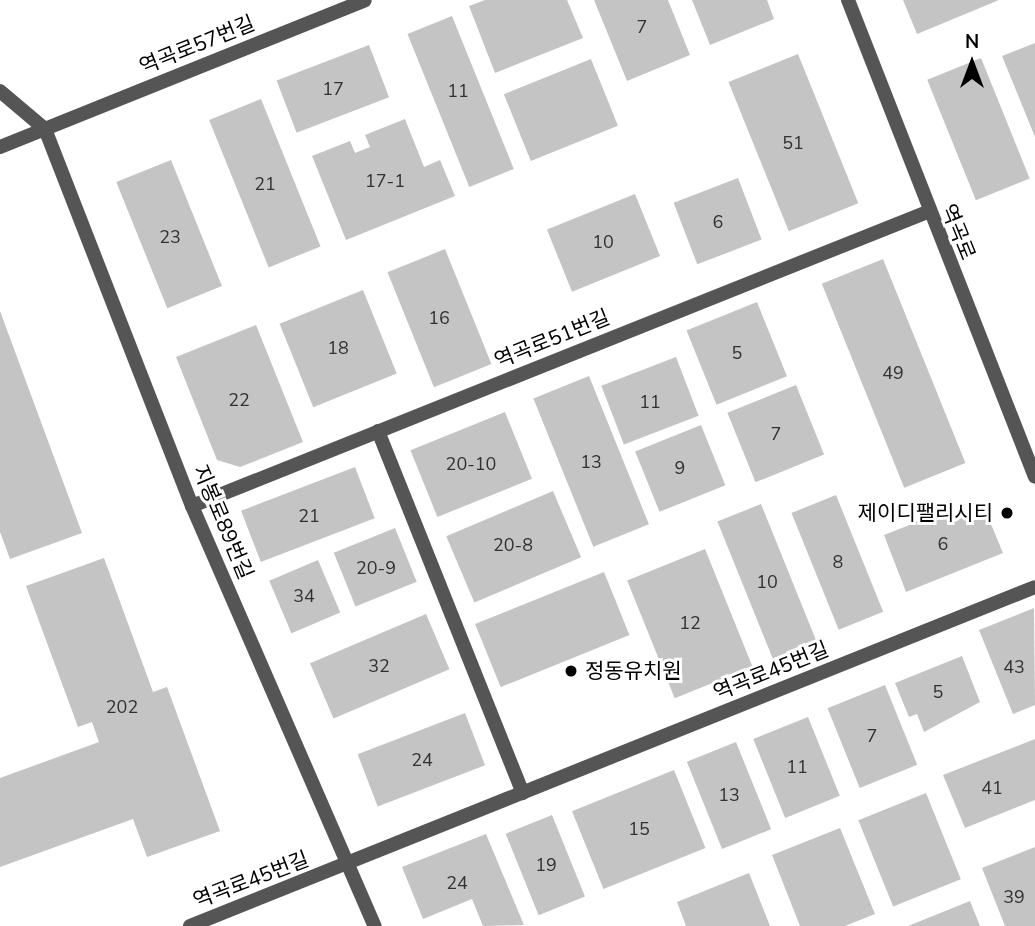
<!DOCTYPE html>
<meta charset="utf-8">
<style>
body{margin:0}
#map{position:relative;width:1035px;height:926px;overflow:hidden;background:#fff;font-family:"Nunito Sans","Noto Sans KR",sans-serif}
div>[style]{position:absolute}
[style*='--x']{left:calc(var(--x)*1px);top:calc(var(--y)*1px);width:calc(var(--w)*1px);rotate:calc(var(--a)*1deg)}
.building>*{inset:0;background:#c4c4c4;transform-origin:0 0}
.service>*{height:14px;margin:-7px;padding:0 7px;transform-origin:7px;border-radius:7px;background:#555}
.minor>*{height:14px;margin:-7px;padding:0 7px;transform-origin:7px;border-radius:7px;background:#555}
.tertiary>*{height:14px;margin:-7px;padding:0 7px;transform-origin:7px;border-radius:7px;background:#555}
.dots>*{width:19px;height:19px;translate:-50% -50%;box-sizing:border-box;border:4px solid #fff;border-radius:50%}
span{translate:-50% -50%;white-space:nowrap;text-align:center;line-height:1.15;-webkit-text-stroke:6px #fff;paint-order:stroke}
.number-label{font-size:18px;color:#313131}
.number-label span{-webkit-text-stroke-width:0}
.street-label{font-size:21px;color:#000}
.poi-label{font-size:21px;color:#000}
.right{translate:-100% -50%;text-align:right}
.left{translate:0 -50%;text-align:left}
.north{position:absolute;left:937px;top:28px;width:70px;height:70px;-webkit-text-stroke:5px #fff;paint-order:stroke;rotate:0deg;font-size:19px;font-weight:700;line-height:28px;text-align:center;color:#000}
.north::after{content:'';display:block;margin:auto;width:24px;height:32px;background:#000;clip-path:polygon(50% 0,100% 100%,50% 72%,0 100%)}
</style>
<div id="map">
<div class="building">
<i style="clip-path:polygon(485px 0,567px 0,583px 38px,495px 73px,469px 6px)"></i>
<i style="clip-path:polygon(594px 0,668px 0,690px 55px,627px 81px)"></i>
<i style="clip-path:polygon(692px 0,767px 0,774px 19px,710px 45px)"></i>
<i style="clip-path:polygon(903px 0,999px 0,917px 34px)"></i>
<i style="left:452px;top:16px;width:165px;height:48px;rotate:68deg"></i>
<i style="clip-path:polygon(1035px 43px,1035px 137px,1002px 56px)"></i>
<i style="left:369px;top:45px;width:56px;height:99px;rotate:69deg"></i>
<i style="left:798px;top:54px;width:161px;height:75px;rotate:68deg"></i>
<i style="left:981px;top:58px;width:130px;height:58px;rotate:68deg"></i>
<i style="left:591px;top:59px;width:72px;height:94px;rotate:68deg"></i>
<i style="left:261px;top:99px;width:159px;height:56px;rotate:68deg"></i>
<i style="clip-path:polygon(405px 119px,424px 167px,440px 160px,455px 196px,346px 240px,312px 156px,350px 141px,355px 153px,370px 147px,365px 135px)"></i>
<i style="left:171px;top:160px;width:136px;height:59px;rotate:68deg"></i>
<i style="left:738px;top:178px;width:66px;height:69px;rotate:69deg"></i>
<i style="left:635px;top:194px;width:67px;height:95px;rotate:68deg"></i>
<i style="left:445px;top:249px;width:124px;height:62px;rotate:68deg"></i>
<i style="left:883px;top:259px;width:220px;height:66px;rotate:68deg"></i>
<i style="left:363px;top:290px;width:90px;height:90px;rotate:68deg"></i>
<i style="left:757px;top:302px;width:80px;height:76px;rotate:68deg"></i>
<i style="clip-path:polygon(0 311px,82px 533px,10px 559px,0 532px)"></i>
<i style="clip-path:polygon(256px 325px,303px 442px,240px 467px,217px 460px,176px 357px)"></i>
<i style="left:676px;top:357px;width:63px;height:80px;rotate:69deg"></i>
<i style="left:589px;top:376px;width:160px;height:60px;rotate:68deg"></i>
<i style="left:796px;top:385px;width:75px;height:74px;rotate:68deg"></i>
<i style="left:505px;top:412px;width:72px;height:102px;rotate:68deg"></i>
<i style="left:701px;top:425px;width:65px;height:71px;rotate:68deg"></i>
<i style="left:355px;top:467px;width:55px;height:122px;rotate:69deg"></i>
<i style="left:553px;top:491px;width:72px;height:116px;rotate:67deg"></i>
<i style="left:836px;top:495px;width:126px;height:48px;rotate:68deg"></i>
<i style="left:761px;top:504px;width:148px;height:47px;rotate:68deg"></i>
<i style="clip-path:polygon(983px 505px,1003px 553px,906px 592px,884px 535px,950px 509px,953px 517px)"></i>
<i style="left:395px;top:528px;width:58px;height:66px;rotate:68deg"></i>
<i style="left:705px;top:549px;width:127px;height:84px;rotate:68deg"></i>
<i style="clip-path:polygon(104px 558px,153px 692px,167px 687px,220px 831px,147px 857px,133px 819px,0 867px,0 778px,99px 742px,92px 722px,78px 727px,26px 586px)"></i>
<i style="left:318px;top:560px;width:57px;height:53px;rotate:67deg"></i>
<i style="left:604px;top:572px;width:68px;height:139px;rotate:68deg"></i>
<i style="clip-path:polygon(1034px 608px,1035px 705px,1013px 714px,979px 630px)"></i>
<i style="left:426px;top:614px;width:60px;height:126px;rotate:67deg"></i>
<i style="clip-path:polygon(962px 656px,980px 702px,924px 732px,917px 714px,909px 717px,895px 683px)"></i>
<i style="left:885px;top:685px;width:86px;height:62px;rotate:68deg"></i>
<i style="left:465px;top:713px;width:56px;height:115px;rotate:69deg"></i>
<i style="left:808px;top:717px;width:85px;height:59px;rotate:68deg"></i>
<i style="clip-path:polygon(1035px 739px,1035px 800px,965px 828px,943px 775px)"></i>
<i style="left:736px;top:742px;width:94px;height:53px;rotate:68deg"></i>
<i style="left:674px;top:770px;width:84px;height:110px;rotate:68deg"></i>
<i style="left:926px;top:793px;width:93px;height:73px;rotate:68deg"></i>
<i style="left:552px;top:815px;width:88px;height:50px;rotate:68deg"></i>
<i style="clip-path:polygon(840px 828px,875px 914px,845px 926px,800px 926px,772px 855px)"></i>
<i style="clip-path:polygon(486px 834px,524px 925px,483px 926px,472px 899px,423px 919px,402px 867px)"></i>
<i style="clip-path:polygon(1035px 847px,1035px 926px,1005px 926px,982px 868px)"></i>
<i style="clip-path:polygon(749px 873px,770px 926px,686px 926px,677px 902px)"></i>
<i style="clip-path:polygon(970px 901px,980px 926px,908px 926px)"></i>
</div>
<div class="service">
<i style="--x:0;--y:91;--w:59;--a:40.2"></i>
<i style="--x:378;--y:431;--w:390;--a:68.2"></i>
</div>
<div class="minor">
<i style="--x:45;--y:129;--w:405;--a:68.7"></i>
<i style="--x:192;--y:506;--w:458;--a:66.5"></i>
<i style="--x:192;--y:506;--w:792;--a:-21.8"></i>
<i style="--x:190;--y:926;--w:910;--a:-21.86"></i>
</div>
<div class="tertiary">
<i style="--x:848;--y:0;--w:512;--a:68.59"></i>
<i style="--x:0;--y:147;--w:393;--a:-21.9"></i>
</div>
<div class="dots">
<i style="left:1007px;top:513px;background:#000"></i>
<i style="left:571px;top:671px;background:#000"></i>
</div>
<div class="number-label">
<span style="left:642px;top:27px">7</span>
<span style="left:333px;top:89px">17</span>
<span style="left:458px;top:91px">11</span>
<span style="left:793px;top:143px">51</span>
<span style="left:385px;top:181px">17-1</span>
<span style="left:265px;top:184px">21</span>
<span style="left:718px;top:222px">6</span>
<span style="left:170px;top:237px">23</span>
<span style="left:603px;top:242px">10</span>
<span style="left:439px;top:318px">16</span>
<span style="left:338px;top:348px">18</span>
<span style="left:737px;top:353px">5</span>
<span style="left:893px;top:373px">49</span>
<span style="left:239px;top:400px">22</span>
<span style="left:650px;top:402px">11</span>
<span style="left:776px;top:434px">7</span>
<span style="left:591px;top:462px">13</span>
<span style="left:471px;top:464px">20-10</span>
<span style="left:680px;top:468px">9</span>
<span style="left:309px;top:516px">21</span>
<span style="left:943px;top:544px">6</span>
<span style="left:513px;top:545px">20-8</span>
<span style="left:838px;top:562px">8</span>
<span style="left:376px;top:568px">20-9</span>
<span style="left:767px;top:582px">10</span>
<span style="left:304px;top:596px">34</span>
<span style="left:690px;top:623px">12</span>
<span style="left:379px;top:666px">32</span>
<span style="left:1014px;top:667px">43</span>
<span style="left:938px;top:692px">5</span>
<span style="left:122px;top:707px">202</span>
<span style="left:872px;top:736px">7</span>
<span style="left:422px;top:760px">24</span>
<span style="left:797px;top:767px">11</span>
<span style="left:992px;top:788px">41</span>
<span style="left:729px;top:795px">13</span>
<span style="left:639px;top:829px">15</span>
<span style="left:546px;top:865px">19</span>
<span style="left:457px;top:883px">24</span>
<span style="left:1014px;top:897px">39</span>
</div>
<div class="street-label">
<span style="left:197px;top:45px;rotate:-22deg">역곡로57번길</span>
<span style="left:958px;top:232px;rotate:68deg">역곡로</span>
<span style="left:552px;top:339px;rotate:-22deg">역곡로51번길</span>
<span style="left:223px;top:522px;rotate:67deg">지봉로89번길</span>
<span style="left:771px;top:671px;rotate:-22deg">역곡로45번길</span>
<span style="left:251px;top:880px;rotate:-21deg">역곡로45번길</span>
</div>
<div class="poi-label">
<span class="right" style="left:993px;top:513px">제이디팰리시티</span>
<span class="left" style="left:585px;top:671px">정동유치원</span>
</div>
<div class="north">N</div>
</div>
